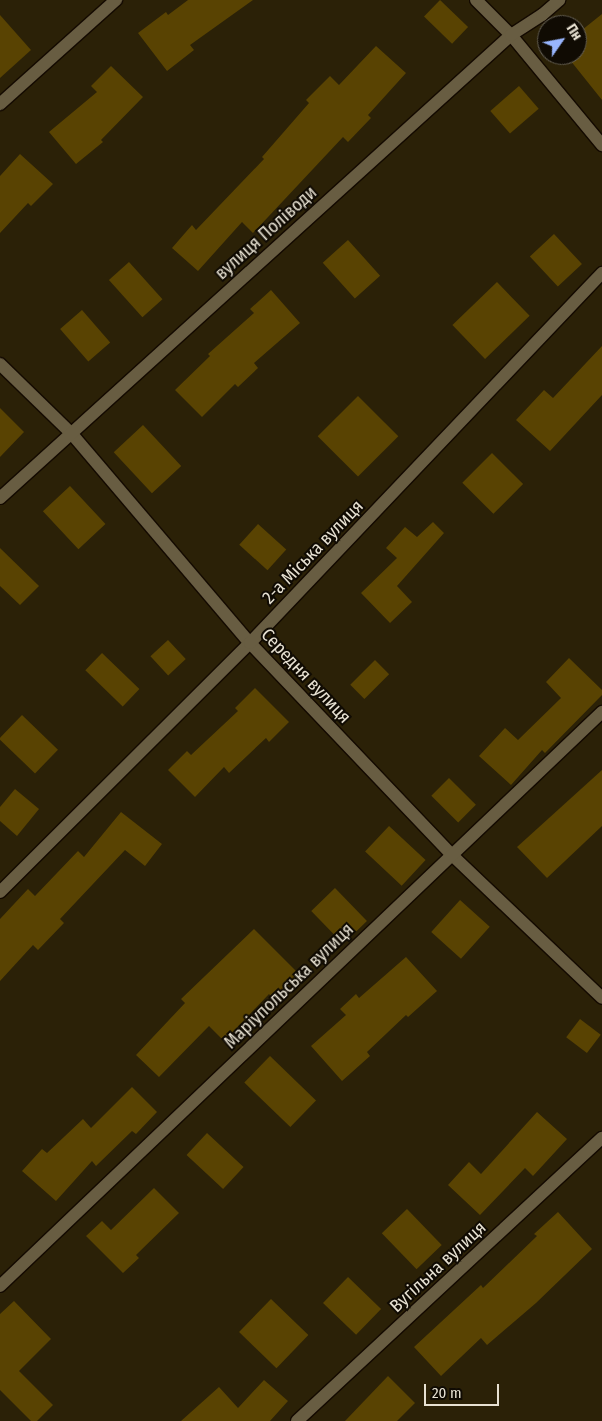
<!DOCTYPE html>
<meta charset="utf-8">
<style>
body{margin:0}
#map{position:relative;width:602px;height:1421px;overflow:hidden;background:#2b2107;font-family:"Fira Sans Condensed",sans-serif}
div>[style]{position:absolute}
[style*='--x']{left:calc(var(--x)*1px);top:calc(var(--y)*1px);width:calc(var(--w)*1px);rotate:calc(var(--a)*1deg)}
.building>*{inset:0;background:#594302;transform-origin:0 0}
.roads{filter:drop-shadow(1px 0 #140a00) drop-shadow(-1px 0 #140a00) drop-shadow(0 1px #140a00) drop-shadow(0 -1px #140a00)}
.minor>*{height:12px;margin:-6px;padding:0 6px;transform-origin:6px;border-radius:6px;background:#685d42}
span{translate:-50% -50%;white-space:nowrap;text-align:center;line-height:1.15;-webkit-text-stroke:4px #100b03;paint-order:stroke}
.street-label{font-size:18px;color:#e7e1d2}
.north{position:absolute;left:537px;top:15px;width:50px;height:50px;box-sizing:border-box;background:#100b03;border:1px solid #666156;border-radius:50%;rotate:57deg;font-size:14px;font-weight:700;line-height:20px;text-align:center;color:#e7e1d2}
.north::after{content:'';display:block;margin:auto;width:18px;height:22px;background:#98b5fd;clip-path:polygon(50% 0,100% 100%,50% 72%,0 100%)}
.scale{position:absolute;left:424px;top:1384px;width:75px;height:22px;box-sizing:border-box;border:2px solid #e7e1d2;border-top:0;padding-left:6px;font-size:15px;line-height:18px;white-space:nowrap;color:#e7e1d2;-webkit-text-stroke:4px #100b03;paint-order:stroke}
</style>
<div id="map">
<div class="building">
<i style="clip-path:polygon(188px 0,253px 0,190px 45px,194px 50px,167px 71px,138px 33px,166px 12px,168px 15px)"></i>
<i style="left:440px;top:0;width:39px;height:23px;rotate:44deg"></i>
<i style="clip-path:polygon(602px 14px,602px 100px,566px 55px,577px 55px,577px 34px)"></i>
<i style="clip-path:polygon(0 15px,31px 50px,0 78px)"></i>
<i style="clip-path:polygon(376px 46px,406px 73px,368px 115px,371px 118px,348px 142px,343px 137px,253px 233px,242px 222px,198px 271px,172px 248px,192px 225px,196px 230px,264px 159px,262px 157px,309px 103px,306px 100px,330px 76px,339px 85px)"></i>
<i style="clip-path:polygon(111px 66px,143px 97px,101px 140px,103px 142px,76px 164px,49px 132px,97px 92px,91px 86px)"></i>
<i style="left:519px;top:86px;width:30px;height:38px;rotate:49deg"></i>
<i style="clip-path:polygon(20px 154px,53px 184px,31px 206px,28px 203px,0 233px,0 176px)"></i>
<i style="left:554px;top:234px;width:41px;height:33px;rotate:47deg"></i>
<i style="left:348px;top:240px;width:48px;height:34px;rotate:48deg"></i>
<i style="left:129px;top:262px;width:50px;height:27px;rotate:48deg"></i>
<i style="left:497px;top:282px;width:47px;height:62px;rotate:46deg"></i>
<i style="clip-path:polygon(271px 290px,300px 323px,254px 363px,258px 368px,238px 387px,235px 384px,202px 417px,175px 390px,210px 356px,208px 354px,254px 313px,250px 309px)"></i>
<i style="left:82px;top:310px;width:43px;height:29px;rotate:49deg"></i>
<i style="clip-path:polygon(602px 346px,602px 395px,550px 451px,516px 420px,544px 390px,553px 398px)"></i>
<i style="left:358px;top:396px;width:57px;height:57px;rotate:45deg"></i>
<i style="clip-path:polygon(0 408px,24px 432px,0 457px)"></i>
<i style="left:143px;top:425px;width:56px;height:40px;rotate:47deg"></i>
<i style="left:492px;top:453px;width:44px;height:42px;rotate:45deg"></i>
<i style="left:70px;top:486px;width:52px;height:37px;rotate:47deg"></i>
<i style="clip-path:polygon(433px 522px,444px 533px,397px 586px,412px 602px,390px 623px,361px 593px,397px 558px,386px 548px,405px 527px,417px 537px)"></i>
<i style="left:258px;top:524px;width:38px;height:28px;rotate:42deg"></i>
<i style="clip-path:polygon(0 548px,39px 586px,20px 605px,0 586px)"></i>
<i style="left:168px;top:640px;width:26px;height:24px;rotate:47deg"></i>
<i style="left:102px;top:653px;width:52px;height:24px;rotate:44deg"></i>
<i style="clip-path:polygon(569px 658px,602px 690px,602px 695px,545px 753px,542px 750px,511px 785px,479px 756px,505px 728px,518px 740px,561px 698px,546px 682px)"></i>
<i style="left:375px;top:660px;width:20px;height:35px;rotate:45deg"></i>
<i style="clip-path:polygon(255px 688px,289px 722px,269px 742px,266px 738px,229px 773px,224px 767px,195px 797px,168px 770px,187px 751px,191px 755px,238px 711px,235px 708px)"></i>
<i style="left:22px;top:715px;width:50px;height:33px;rotate:44deg"></i>
<i style="clip-path:polygon(602px 770px,602px 826px,547px 878px,517px 847px)"></i>
<i style="left:449px;top:778px;width:38px;height:25px;rotate:45deg"></i>
<i style="clip-path:polygon(15px 789px,39px 809px,17px 836px,0 821px,0 807px)"></i>
<i style="clip-path:polygon(121px 812px,162px 844px,145px 866px,125px 850px,60px 919px,64px 923px,38px 950px,33px 945px,0 981px,0 919px,28px 889px,35px 896px,78px 851px,84px 857px)"></i>
<i style="left:389px;top:826px;width:50px;height:35px;rotate:43deg"></i>
<i style="left:335px;top:888px;width:46px;height:33px;rotate:46deg"></i>
<i style="left:460px;top:900px;width:40px;height:43px;rotate:42deg"></i>
<i style="clip-path:polygon(254px 929px,300px 975px,274px 1000px,269px 994px,224px 1041px,209px 1026px,159px 1077px,136px 1055px,185px 1003px,181px 999px)"></i>
<i style="clip-path:polygon(406px 957px,437px 991px,408px 1017px,406px 1015px,367px 1052px,370px 1056px,342px 1081px,311px 1046px,346px 1015px,340px 1009px,356px 994px,359px 998px)"></i>
<i style="left:580px;top:1019px;width:26px;height:23px;rotate:37deg"></i>
<i style="left:270px;top:1056px;width:64px;height:37px;rotate:44deg"></i>
<i style="clip-path:polygon(132px 1087px,157px 1112px,136px 1134px,132px 1131px,96px 1166px,92px 1161px,56px 1201px,22px 1171px,42px 1149px,47px 1153px,83px 1119px,91px 1128px)"></i>
<i style="clip-path:polygon(537px 1112px,567px 1139px,533px 1176px,525px 1168px,480px 1215px,448px 1185px,469px 1162px,481px 1174px)"></i>
<i style="left:207px;top:1133px;width:50px;height:30px;rotate:43deg"></i>
<i style="clip-path:polygon(154px 1188px,179px 1213px,136px 1255px,139px 1258px,123px 1273px,86px 1236px,102px 1221px,111px 1230px)"></i>
<i style="left:407px;top:1209px;width:50px;height:35px;rotate:46deg"></i>
<i style="clip-path:polygon(558px 1212px,592px 1249px,536px 1303px,487px 1345px,481px 1338px,441px 1376px,414px 1347px,481px 1285px,483px 1288px,537px 1236px,534px 1234px)"></i>
<i style="left:348px;top:1277px;width:46px;height:36px;rotate:44deg"></i>
<i style="left:271px;top:1299px;width:52px;height:46px;rotate:44deg"></i>
<i style="clip-path:polygon(14px 1301px,51px 1339px,19px 1371px,53px 1405px,37px 1421px,31px 1421px,0 1390px,0 1314px)"></i>
<i style="clip-path:polygon(388px 1376px,415px 1403px,397px 1421px,345px 1421px)"></i>
<i style="clip-path:polygon(264px 1380px,288px 1401px,270px 1421px,181px 1421px,219px 1387px,238px 1408px)"></i>
</div>
<div class="roads">
<div class="minor">
<i style="--x:476;--y:0;--w:49;--a:45"></i>
<i style="--x:511;--y:35;--w:143;--a:50.4"></i>
<i style="--x:0;--y:104;--w:156;--a:-41.9"></i>
<i style="--x:0;--y:364;--w:99;--a:44.2"></i>
<i style="--x:71;--y:433;--w:276;--a:49.6"></i>
<i style="--x:250;--y:643;--w:293;--a:46.4"></i>
<i style="--x:452;--y:855;--w:207;--a:43.6"></i>
<i style="--x:0;--y:498;--w:690;--a:-42.18"></i>
<i style="--x:511;--y:35;--w:37;--a:-33"></i>
<i style="--x:542;--y:15;--w:23;--a:-41"></i>
<i style="--x:0;--y:892;--w:353;--a:-44.9"></i>
<i style="--x:250;--y:643;--w:511;--a:-46.43"></i>
<i style="--x:0;--y:1286;--w:832;--a:-43.64"></i>
<i style="--x:297;--y:1421;--w:416;--a:-42.9"></i>
</div>
</div>
<div class="street-label">
<span style="left:266px;top:233px;rotate:-42deg">вулиця Поліводи</span>
<span style="left:313px;top:552px;rotate:-46deg">2-а Міська вулиця</span>
<span style="left:306px;top:676px;rotate:47deg">Середня вулиця</span>
<span style="left:289px;top:986px;rotate:-44deg">Маріупольська вулиця</span>
<span style="left:438px;top:1267px;rotate:-43deg">Вугільна вулиця</span>
</div>
<div class="north">Пн</div>
<div class="scale">20 m</div>
</div>
